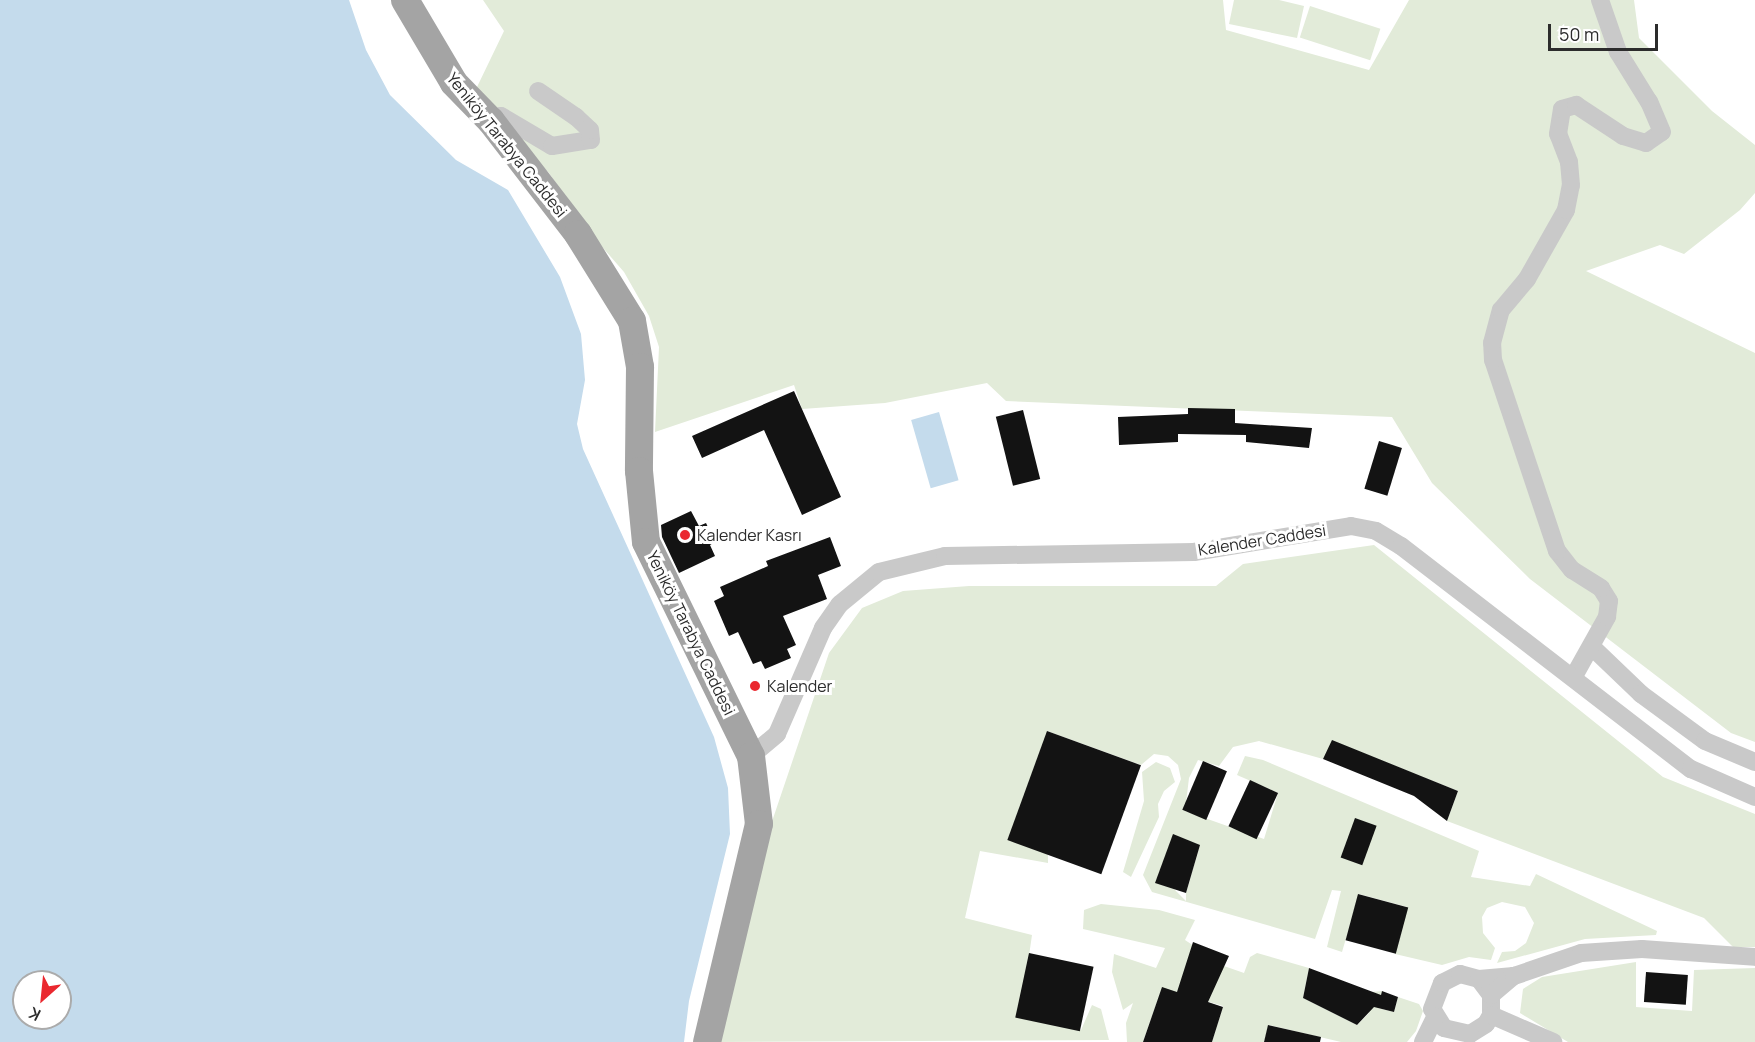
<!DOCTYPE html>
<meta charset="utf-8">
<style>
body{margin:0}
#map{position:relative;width:1755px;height:1042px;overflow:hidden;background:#fff;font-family:Manrope,sans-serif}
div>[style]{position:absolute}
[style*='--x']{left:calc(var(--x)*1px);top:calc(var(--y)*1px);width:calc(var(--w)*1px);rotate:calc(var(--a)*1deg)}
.green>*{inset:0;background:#e2ebd9;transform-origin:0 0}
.water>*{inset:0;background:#c4dbec;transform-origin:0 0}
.building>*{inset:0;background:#131313;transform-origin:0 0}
.street>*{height:18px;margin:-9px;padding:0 9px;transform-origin:9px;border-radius:9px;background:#c9c9c9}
.primary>*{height:28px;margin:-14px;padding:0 14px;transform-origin:14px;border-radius:14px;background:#a4a4a4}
.dots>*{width:16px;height:16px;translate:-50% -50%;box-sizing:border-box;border:3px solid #fff;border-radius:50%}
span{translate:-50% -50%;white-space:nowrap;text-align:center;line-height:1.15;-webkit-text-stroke:6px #fff;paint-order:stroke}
.street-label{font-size:16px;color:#2c2c2c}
.poi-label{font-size:16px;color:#2c2c2c}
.left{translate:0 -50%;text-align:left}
.north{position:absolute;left:12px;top:970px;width:60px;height:60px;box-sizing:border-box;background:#fff;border:2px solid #ababab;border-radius:50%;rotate:207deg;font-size:16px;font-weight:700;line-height:24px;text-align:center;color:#2c2c2c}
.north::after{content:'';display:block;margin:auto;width:21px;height:27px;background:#ea282f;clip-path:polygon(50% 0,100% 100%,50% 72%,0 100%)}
.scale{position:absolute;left:1548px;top:24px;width:110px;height:27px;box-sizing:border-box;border:3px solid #2c2c2c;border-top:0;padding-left:8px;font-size:18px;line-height:21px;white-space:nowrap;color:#2c2c2c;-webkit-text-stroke:4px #fff;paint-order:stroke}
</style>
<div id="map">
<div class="green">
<i style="clip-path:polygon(483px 0,1223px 0,1226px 30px,1369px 70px,1409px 0,1634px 0,1639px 38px,1712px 111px,1755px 145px,1755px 193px,1740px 210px,1684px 254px,1660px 245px,1586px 271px,1755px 353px,1755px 742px,1731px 733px,1530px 579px,1432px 483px,1392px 417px,1006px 401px,987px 383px,885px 403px,802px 409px,794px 385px,655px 432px,659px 347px,649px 316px,624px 272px,590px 233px,549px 173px,490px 113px,477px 87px,504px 31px)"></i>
<i style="clip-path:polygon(1234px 0,1279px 0,1304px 6px,1297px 38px,1229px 24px)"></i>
<i style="left:1310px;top:6px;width:74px;height:33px;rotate:18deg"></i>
<i style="clip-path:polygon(evenodd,1374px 545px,1663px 777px,1755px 814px,1755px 947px,1733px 947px,1704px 918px,1447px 821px,1458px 791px,1333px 741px,1323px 759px,1259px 741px,1233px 747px,1219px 766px,1198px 760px,1189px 778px,1185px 811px,1264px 839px,1278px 793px,1237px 775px,1245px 756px,1263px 760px,1479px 851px,1471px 877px,1530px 886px,1536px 874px,1657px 931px,1656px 935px,1585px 939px,1497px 963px,1502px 952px,1515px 951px,1526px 943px,1534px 923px,1525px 907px,1502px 902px,1487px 908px,1482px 917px,1483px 933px,1495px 948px,1491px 960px,1469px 957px,1442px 965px,1395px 954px,1407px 907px,1359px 894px,1342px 952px,1327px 947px,1341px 891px,1332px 890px,1315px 939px,1152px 892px,1143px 875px,1181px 779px,1178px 765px,1168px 756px,1154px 754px,1141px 765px,1047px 731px,1048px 863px,980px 851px,965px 918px,1032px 935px,1020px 1018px,1081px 1030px,1092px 1005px,1101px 1009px,1109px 1040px,713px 1042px,741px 913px,829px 653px,862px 608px,903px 591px,969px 586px,1216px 586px,1243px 564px,1374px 545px,1200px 845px,1186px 893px,1186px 901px,1174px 889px,1200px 845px)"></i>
<i style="clip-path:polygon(1156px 762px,1170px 768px,1175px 782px,1164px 791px,1158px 804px,1159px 817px,1131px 877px,1123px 872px,1144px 801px,1142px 772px)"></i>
<i style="clip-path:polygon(1101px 904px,1159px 910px,1195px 920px,1185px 940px,1224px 966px,1244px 973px,1250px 957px,1257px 953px,1309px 968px,1303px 998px,1357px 1025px,1369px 1013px,1371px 992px,1382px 991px,1378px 1008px,1394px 1012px,1398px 997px,1419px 1004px,1423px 1011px,1416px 1031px,1407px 1042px,1341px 1042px,1269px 1025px,1264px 1042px,1212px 1042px,1223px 1006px,1162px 988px,1143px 1042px,1127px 1042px,1126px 1023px,1133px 1003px,1123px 1010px,1112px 972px,1114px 954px,1156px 968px,1165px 948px,1083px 929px,1084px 910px)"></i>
<i style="clip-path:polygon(1636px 962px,1636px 1007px,1692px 1011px,1694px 970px,1755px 968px,1755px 1042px,1568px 1042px,1520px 1013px,1523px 989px,1542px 977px)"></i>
</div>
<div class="water">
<i style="clip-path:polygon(evenodd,0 0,349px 0,366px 50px,390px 95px,456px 160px,508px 190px,560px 277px,581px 334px,585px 380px,577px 424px,583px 449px,714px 737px,728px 788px,730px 834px,689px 1001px,684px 1042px,0 1042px,0 0,24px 982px,60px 982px,60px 1018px,24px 1018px,24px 982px)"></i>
<i style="left:939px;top:412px;width:71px;height:29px;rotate:74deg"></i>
</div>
<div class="building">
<i style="clip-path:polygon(794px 391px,841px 497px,802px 515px,764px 430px,702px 458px,692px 436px)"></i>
<i style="clip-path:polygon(1188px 408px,1235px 409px,1235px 423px,1312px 428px,1309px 448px,1246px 442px,1246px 435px,1178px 434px,1178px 442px,1119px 445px,1118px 417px,1188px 414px)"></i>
<i style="left:1023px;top:410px;width:71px;height:28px;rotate:76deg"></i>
<i style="left:1379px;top:441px;width:24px;height:50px;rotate:17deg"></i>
<i style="clip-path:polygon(691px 511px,699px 526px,706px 523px,715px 542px,710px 545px,715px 556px,679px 573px,662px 537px,661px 525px)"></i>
<i style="clip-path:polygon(830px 537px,841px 566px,818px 575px,827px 599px,783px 616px,796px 645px,787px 649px,791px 658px,765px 669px,761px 661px,753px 664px,738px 632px,729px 636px,714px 601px,724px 596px,720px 587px,768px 566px,766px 561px)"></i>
<i style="left:1047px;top:731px;width:100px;height:116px;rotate:20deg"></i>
<i style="clip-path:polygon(1332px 740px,1458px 791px,1447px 821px,1414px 796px,1323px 759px)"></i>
<i style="left:1203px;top:761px;width:26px;height:53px;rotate:23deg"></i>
<i style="left:1250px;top:780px;width:31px;height:51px;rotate:25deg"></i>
<i style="left:1355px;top:818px;width:23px;height:42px;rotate:20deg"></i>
<i style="clip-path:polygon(1173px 834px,1200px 845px,1186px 893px,1155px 883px)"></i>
<i style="left:1358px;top:894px;width:52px;height:48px;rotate:15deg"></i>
<i style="clip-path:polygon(1193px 942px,1229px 956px,1208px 1002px,1223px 1007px,1212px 1042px,1143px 1042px,1162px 987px,1177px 992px)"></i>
<i style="left:1029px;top:953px;width:66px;height:66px;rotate:12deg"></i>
<i style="clip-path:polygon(1309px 968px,1381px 995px,1382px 991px,1398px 997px,1394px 1012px,1374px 1007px,1357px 1025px,1303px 998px)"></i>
<i style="left:1646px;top:972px;width:42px;height:30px;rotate:4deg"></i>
<i style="clip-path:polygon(1268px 1025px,1321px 1037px,1320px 1042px,1264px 1042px)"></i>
</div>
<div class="street">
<i style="--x:491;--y:121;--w:11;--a:-27"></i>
<i style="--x:501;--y:116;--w:59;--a:30.5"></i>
<i style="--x:552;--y:146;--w:39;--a:-9"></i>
<i style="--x:591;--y:140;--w:10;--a:-96"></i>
<i style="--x:590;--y:130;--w:19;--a:-137"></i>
<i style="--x:576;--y:117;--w:46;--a:-145.6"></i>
<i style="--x:1592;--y:647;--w:68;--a:43.8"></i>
<i style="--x:1641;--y:694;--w:79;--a:36.3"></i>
<i style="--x:1705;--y:741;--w:54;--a:22.8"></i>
<i style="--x:1574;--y:676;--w:68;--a:-60.8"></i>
<i style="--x:1607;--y:617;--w:16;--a:-83"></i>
<i style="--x:1609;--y:601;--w:15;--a:-122"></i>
<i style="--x:1601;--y:588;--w:34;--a:-148"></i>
<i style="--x:1572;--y:570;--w:24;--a:-128"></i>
<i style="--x:1557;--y:551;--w:201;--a:-108.5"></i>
<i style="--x:1493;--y:360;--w:17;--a:-93"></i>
<i style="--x:1492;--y:343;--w:34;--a:-75"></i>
<i style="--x:1501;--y:310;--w:40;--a:-50"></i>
<i style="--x:1527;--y:279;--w:79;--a:-60.5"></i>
<i style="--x:1566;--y:210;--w:25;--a:-79"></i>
<i style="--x:1571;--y:185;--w:23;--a:-95"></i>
<i style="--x:1569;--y:162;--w:30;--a:-111"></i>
<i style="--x:1558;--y:134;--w:25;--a:-81"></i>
<i style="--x:1562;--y:109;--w:15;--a:-16"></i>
<i style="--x:1576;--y:105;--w:56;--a:33.4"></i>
<i style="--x:1623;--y:136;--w:24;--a:17"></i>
<i style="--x:1646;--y:143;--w:19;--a:-35"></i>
<i style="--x:1662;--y:132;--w:33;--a:-113"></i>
<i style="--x:1649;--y:102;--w:59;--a:-121.8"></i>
<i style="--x:1618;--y:52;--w:55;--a:-109.1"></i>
<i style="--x:751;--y:756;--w:34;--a:-40"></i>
<i style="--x:777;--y:734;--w:116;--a:-66.5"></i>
<i style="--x:823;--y:628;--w:29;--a:-55"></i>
<i style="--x:840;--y:604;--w:50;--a:-39.4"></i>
<i style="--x:879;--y:572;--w:68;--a:-13.6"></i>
<i style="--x:945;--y:556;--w:249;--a:-0.9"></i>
<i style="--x:1194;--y:552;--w:159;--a:-9.4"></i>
<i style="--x:1351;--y:526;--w:25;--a:11"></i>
<i style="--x:1376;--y:531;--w:29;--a:31"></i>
<i style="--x:1401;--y:546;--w:366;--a:37.6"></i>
<i style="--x:1691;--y:769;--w:70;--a:23.6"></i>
<i style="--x:1479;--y:979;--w:20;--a:53"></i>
<i style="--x:1491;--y:995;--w:20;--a:90"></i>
<i style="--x:1491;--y:1015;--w:10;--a:119"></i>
<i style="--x:1486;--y:1024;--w:19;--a:148"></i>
<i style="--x:1470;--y:1034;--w:27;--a:-167"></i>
<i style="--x:1444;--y:1028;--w:22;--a:-122"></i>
<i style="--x:1432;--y:1009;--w:28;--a:-69"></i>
<i style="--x:1442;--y:983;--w:20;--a:-27"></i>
<i style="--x:1460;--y:974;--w:20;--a:15"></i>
<i style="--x:1479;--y:979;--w:35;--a:-5"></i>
<i style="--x:1491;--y:995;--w:30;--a:-40"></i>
<i style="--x:1514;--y:976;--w:71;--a:-18.9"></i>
<i style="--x:1581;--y:953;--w:61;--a:-3.8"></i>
<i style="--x:1642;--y:949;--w:113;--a:4"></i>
<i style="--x:1491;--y:1015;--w:68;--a:23.5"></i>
<i style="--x:1423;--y:1042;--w:28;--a:-64"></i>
</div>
<div class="primary">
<i style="--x:405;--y:0;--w:96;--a:59.4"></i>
<i style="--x:454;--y:83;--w:53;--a:45.8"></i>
<i style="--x:491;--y:121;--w:143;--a:52.4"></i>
<i style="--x:578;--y:234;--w:102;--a:58.2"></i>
<i style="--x:632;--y:321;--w:47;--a:80.1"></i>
<i style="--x:640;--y:367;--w:104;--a:90.6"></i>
<i style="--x:639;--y:471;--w:71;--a:84.4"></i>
<i style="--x:646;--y:542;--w:238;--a:63.9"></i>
<i style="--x:751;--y:756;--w:68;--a:83.3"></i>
<i style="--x:759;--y:824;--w:224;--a:103.4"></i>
</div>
<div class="dots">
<i style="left:685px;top:535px;background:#ea282f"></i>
<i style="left:755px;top:686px;background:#ea282f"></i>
</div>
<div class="street-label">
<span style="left:507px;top:145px;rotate:51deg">Yeniköy Tarabya Caddesi</span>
<span style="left:1262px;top:540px;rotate:-9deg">Kalender Caddesi</span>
<span style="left:691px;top:633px;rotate:64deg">Yeniköy Tarabya Caddesi</span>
</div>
<div class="poi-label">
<span class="left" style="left:697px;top:535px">Kalender Kasrı</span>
<span class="left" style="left:767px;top:686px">Kalender</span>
</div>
<div class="north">K</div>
<div class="scale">50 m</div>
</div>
